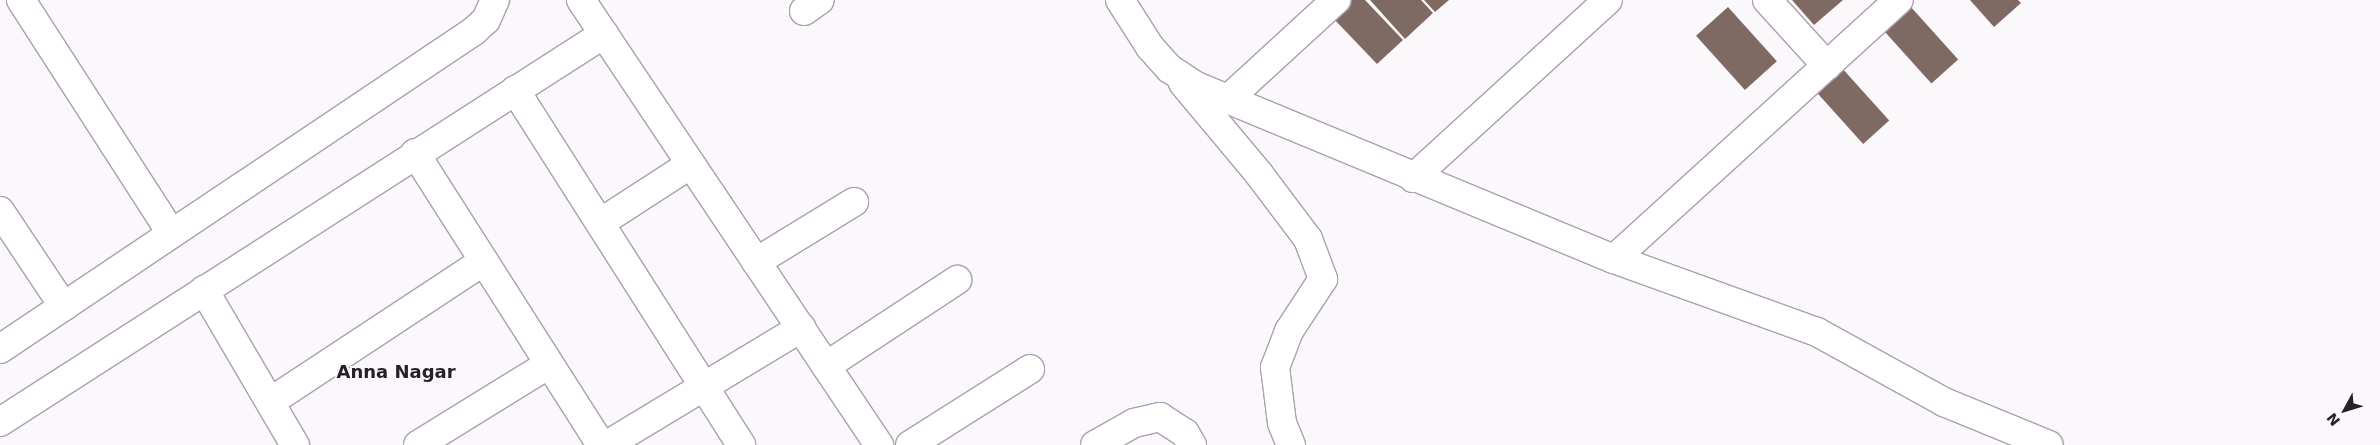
<!DOCTYPE html>
<style>
body{margin:0}
#map{position:relative;width:2380px;height:445px;overflow:hidden;background:#fbf8fc;font-family:"DejaVu Sans",sans-serif}
div>[style]{position:absolute}
[style*='--x']{left:calc(var(--x)*1px);top:calc(var(--y)*1px);width:calc(var(--w)*1px);rotate:calc(var(--a)*1deg)}
.building>*{inset:0;background:#7f6963;transform-origin:0 0}
.roads{filter:drop-shadow(1px 0 #ab9fb2) drop-shadow(-1px 0 #ab9fb2) drop-shadow(0 1px #ab9fb2) drop-shadow(0 -1px #ab9fb2)}
.minor>*{height:28px;margin:-14px;padding:0 14px;transform-origin:14px;border-radius:14px;background:#fff}
span{translate:-50% -50%;white-space:nowrap;text-align:center;line-height:1.15;-webkit-text-stroke:4px #fbf8fc;paint-order:stroke}
.quarter-label{font-size:18px;color:#262129;font-weight:700}
.north{position:absolute;left:2320px;top:385px;width:50px;height:50px;-webkit-text-stroke:4px #fbf8fc;paint-order:stroke;rotate:231deg;font-size:14px;font-weight:700;line-height:20px;text-align:center;color:#262129}
.north::after{content:'';display:block;margin:auto;width:18px;height:22px;background:#262129;clip-path:polygon(50% 0,100% 100%,50% 72%,0 100%)}
</style>
<div id="map">
<div class="building">
<i style="clip-path:polygon(1352px 0,1365px 0,1403px 40px,1377px 64px,1333px 18px)"></i>
<i style="clip-path:polygon(1370px 0,1421px 0,1433px 13px,1405px 39px)"></i>
<i style="clip-path:polygon(1424px 0,1449px 0,1435px 12px)"></i>
<i style="clip-path:polygon(1792px 0,1843px 0,1814px 25px)"></i>
<i style="clip-path:polygon(1970px 0,2018px 0,2021px 3px,1994px 27px)"></i>
<i style="left:1910px;top:6px;width:72px;height:36px;rotate:48deg"></i>
<i style="left:1728px;top:7px;width:73px;height:43px;rotate:48deg"></i>
<i style="left:1841px;top:67px;width:72px;height:35px;rotate:48deg"></i>
</div>
<div class="roads">
<div class="minor">
<i style="--x:21;--y:0;--w:278;--a:57.2"></i>
<i style="--x:581;--y:0;--w:536;--a:56.19"></i>
<i style="--x:1120;--y:0;--w:56;--a:57.4"></i>
<i style="--x:1150;--y:47;--w:30;--a:48"></i>
<i style="--x:1170;--y:69;--w:31;--a:33"></i>
<i style="--x:1196;--y:86;--w:452;--a:22.5"></i>
<i style="--x:1614;--y:259;--w:216;--a:19.8"></i>
<i style="--x:1817;--y:332;--w:145;--a:28.9"></i>
<i style="--x:1944;--y:402;--w:113;--a:22.3"></i>
<i style="--x:1767;--y:0;--w:89;--a:47.7"></i>
<i style="--x:804;--y:11;--w:19;--a:-35"></i>
<i style="--x:1183;--y:83;--w:119;--a:50.1"></i>
<i style="--x:1259;--y:174;--w:81;--a:53"></i>
<i style="--x:1308;--y:239;--w:43;--a:69.4"></i>
<i style="--x:1323;--y:279;--w:62;--a:123.2"></i>
<i style="--x:1289;--y:331;--w:39;--a:111"></i>
<i style="--x:1275;--y:367;--w:56;--a:82.9"></i>
<i style="--x:1282;--y:423;--w:24;--a:68"></i>
<i style="--x:515;--y:90;--w:421;--a:57.5"></i>
<i style="--x:1228;--y:99;--w:147;--a:-42.5"></i>
<i style="--x:415;--y:153;--w:346;--a:57.5"></i>
<i style="--x:1413;--y:178;--w:264;--a:-42.4"></i>
<i style="--x:0;--y:211;--w:115;--a:56.3"></i>
<i style="--x:600;--y:223;--w:108;--a:-33"></i>
<i style="--x:1614;--y:259;--w:385;--a:-42.3"></i>
<i style="--x:756;--y:262;--w:115;--a:-31.5"></i>
<i style="--x:204;--y:290;--w:180;--a:59.6"></i>
<i style="--x:0;--y:349;--w:571;--a:-33.86"></i>
<i style="--x:474;--y:31;--w:16;--a:-43"></i>
<i style="--x:486;--y:20;--w:22;--a:-66"></i>
<i style="--x:826;--y:366;--w:157;--a:-33.3"></i>
<i style="--x:270;--y:402;--w:256;--a:-33.4"></i>
<i style="--x:0;--y:422;--w:718;--a:-32.72"></i>
<i style="--x:418;--y:445;--w:154;--a:-31.7"></i>
<i style="--x:607;--y:445;--w:227;--a:-31.1"></i>
<i style="--x:910;--y:445;--w:142;--a:-32.3"></i>
<i style="--x:1095;--y:445;--w:45;--a:-29.4"></i>
<i style="--x:1134;--y:423;--w:27;--a:-13"></i>
<i style="--x:1160;--y:417;--w:30;--a:33"></i>
<i style="--x:1185;--y:433;--w:14;--a:60"></i>
</div>
</div>
<div class="quarter-label">
<span style="left:396px;top:372px">Anna Nagar</span>
</div>
<div class="north">N</div>
</div>
